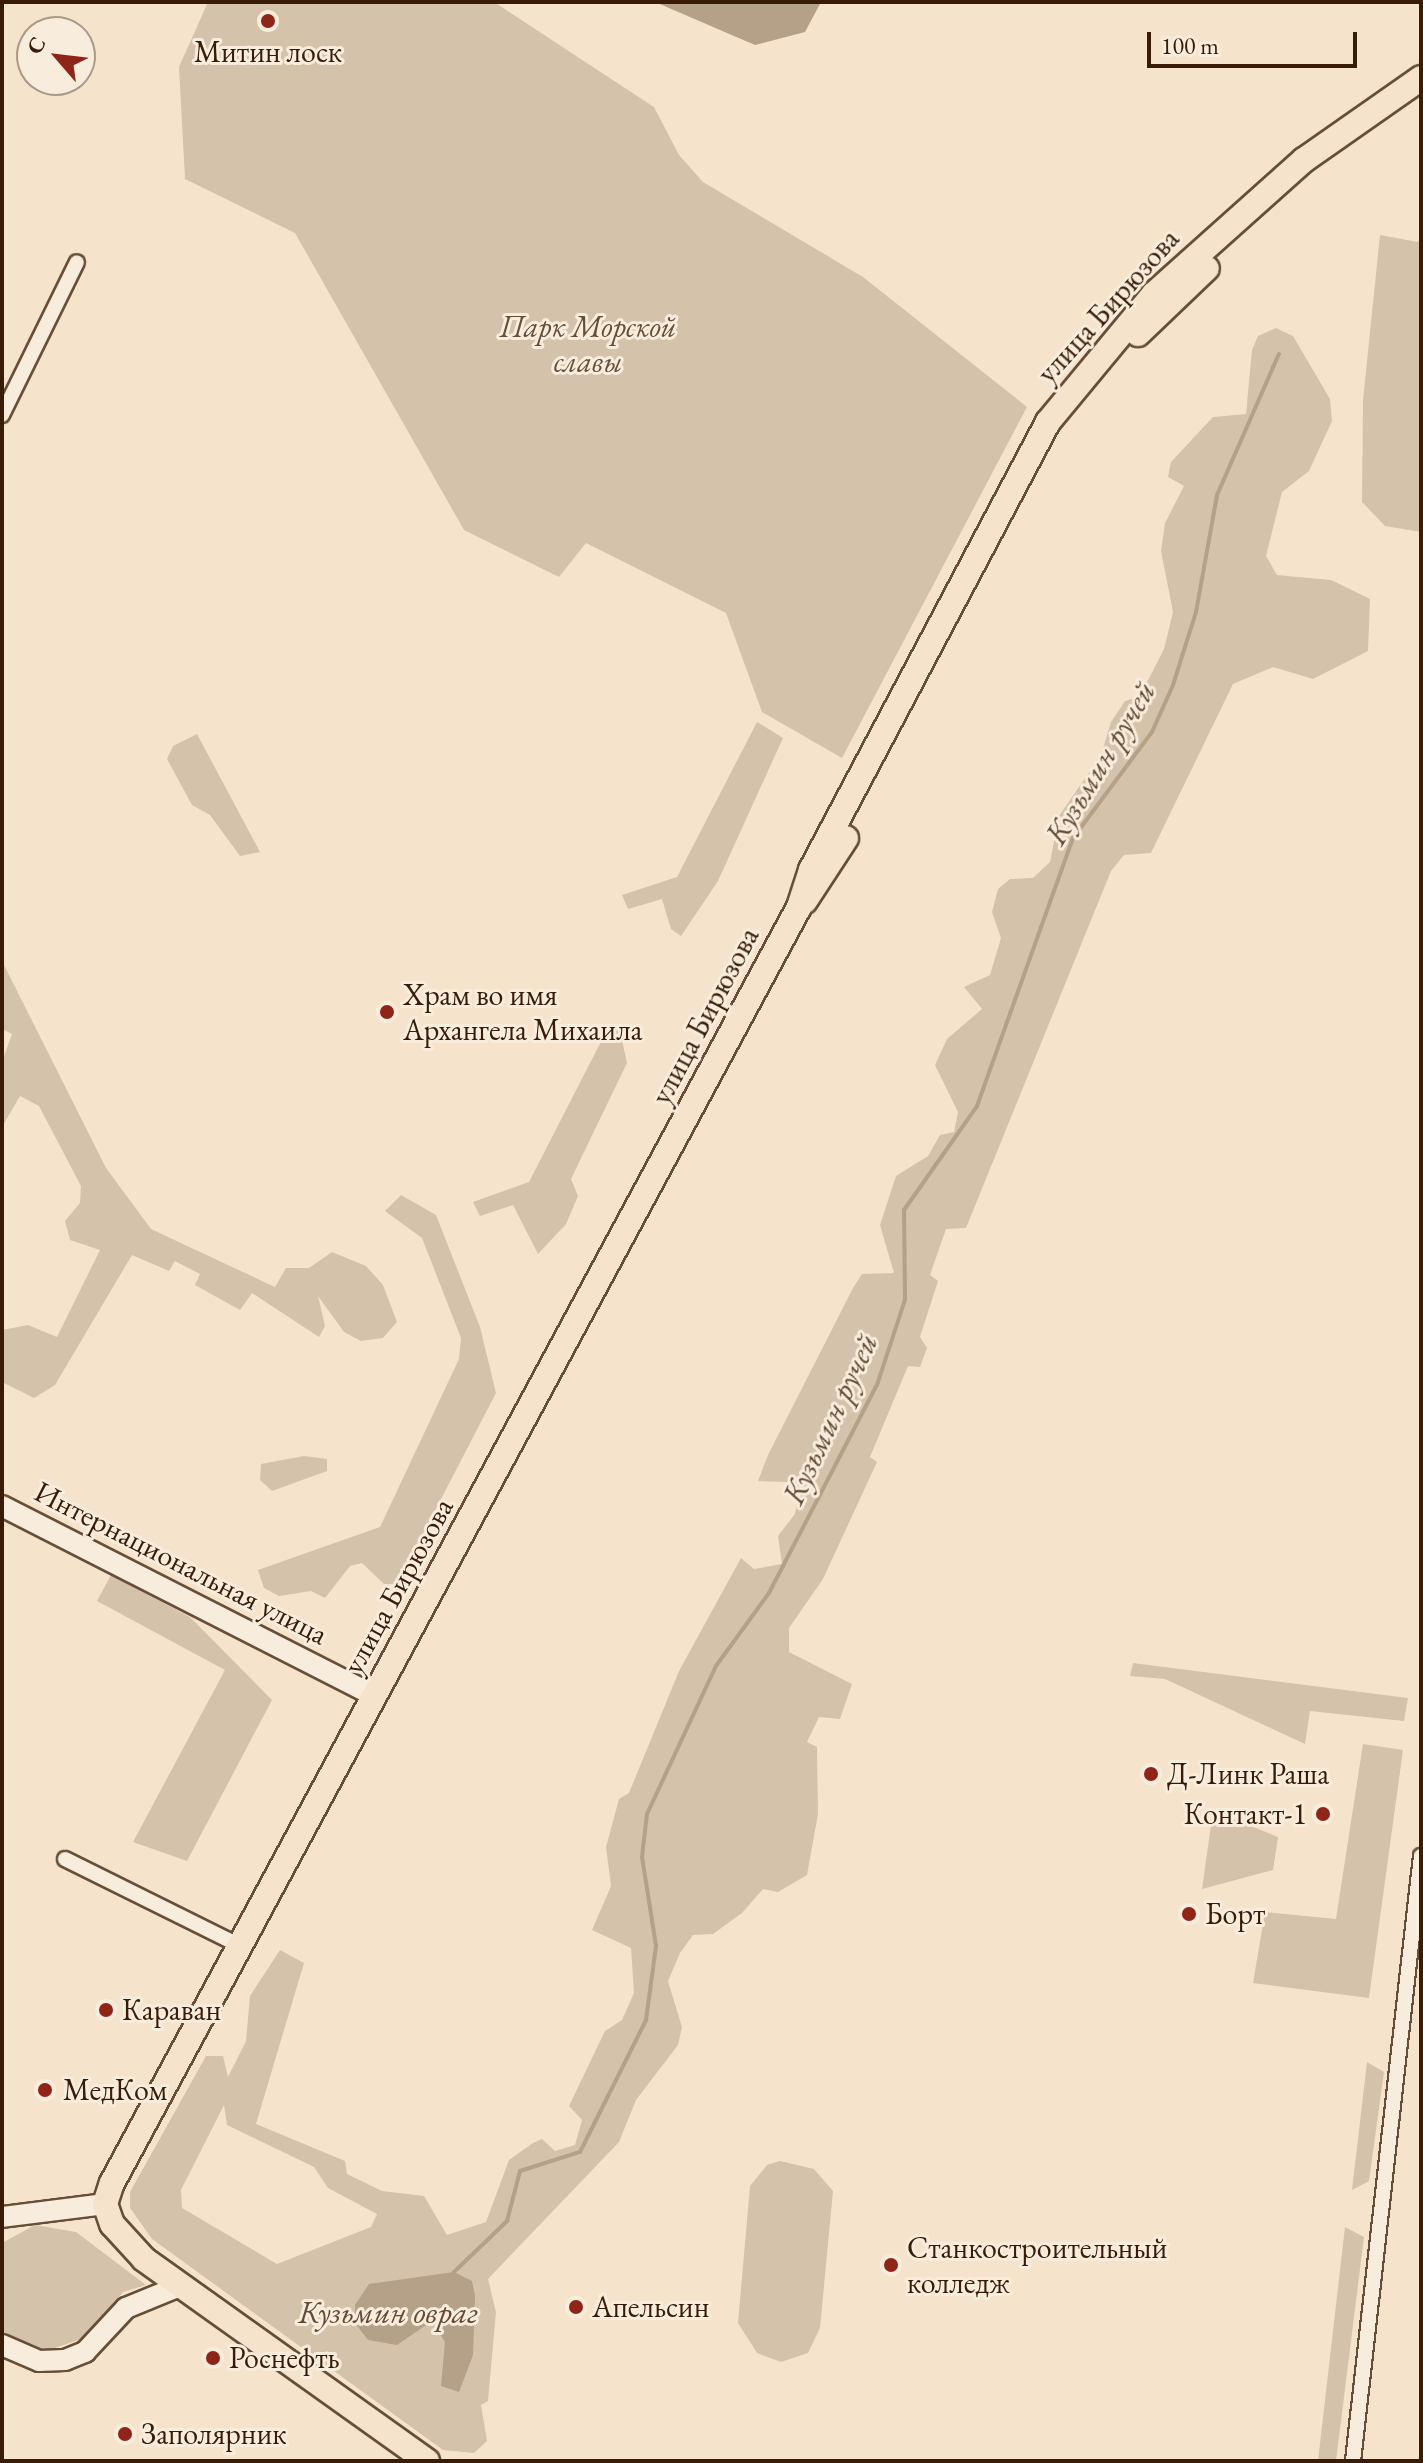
<!DOCTYPE html>
<meta charset="utf-8">
<style>
body{margin:0}
#map{position:relative;width:1423px;height:2463px;overflow:hidden;background:#f5e4cb;font-family:"EB Garamond",serif}
div>[style]{position:absolute}
[style*='--x']{left:calc(var(--x)*1px);top:calc(var(--y)*1px);width:calc(var(--w)*1px);rotate:calc(var(--a)*1deg)}
.green>*{inset:0;background:#d5c2aa}
.water>*{inset:0;background:#b5a088}
.stream>*{height:4px;margin:-2px;padding:0 2px;transform-origin:2px;border-radius:2px;background:#b5a088}
.roads{filter:drop-shadow(2px 0 #674e38) drop-shadow(-2px 0 #674e38) drop-shadow(0 2px #674e38) drop-shadow(0 -2px #674e38)}
.minor>*{height:14px;margin:-7px;padding:0 7px;transform-origin:7px;border-radius:7px;background:#f8eddd}
.secondary>*{height:20px;margin:-10px;padding:0 10px;transform-origin:10px;border-radius:10px;background:#f8eddd}
.primary>*{height:24px;margin:-12px;padding:0 12px;transform-origin:12px;border-radius:12px;background:#f5e4cb}
.dots>*{width:22px;height:22px;translate:-50% -50%;box-sizing:border-box;border:4px solid #f8eddd;border-radius:50%}
span{translate:-50% -50%;white-space:nowrap;text-align:center;line-height:1.15;-webkit-text-stroke:6px #f8eddd;paint-order:stroke}
.poi-label{font-size:30px;color:#381c07}
.left{translate:0 -50%;text-align:left}
.right{translate:-100% -50%;text-align:right}
.street-label{font-size:30px;color:#381c07}
.park-label{font-size:30px;color:#674e38;font-style:italic}
.water-label{font-size:32px;color:#644a34;font-style:italic}
.frame{position:absolute;inset:0;border:4px solid #381c07;pointer-events:none}
.north{position:absolute;left:16px;top:16px;width:80px;height:80px;box-sizing:border-box;background:#f8eddd;border:2px solid #ab9987;border-radius:50%;rotate:298deg;font-size:22px;font-weight:700;line-height:32px;text-align:center;color:#381c07}
.north::after{content:'';display:block;margin:auto;width:28px;height:36px;background:#8f2418;clip-path:polygon(50% 0,100% 100%,50% 72%,0 100%)}
.scale{position:absolute;left:1147px;top:32px;width:210px;height:36px;box-sizing:border-box;border:4px solid #381c07;border-top:0;padding-left:10px;font-size:24px;line-height:28px;white-space:nowrap;color:#381c07;-webkit-text-stroke:6px #f8eddd;paint-order:stroke}
</style>
<div id="map">
<div class="green">
<i style="clip-path:polygon(208px 2px,494px 2px,654px 107px,679px 155px,703px 182px,863px 277px,1027px 407px,842px 758px,762px 712px,726px 613px,586px 543px,559px 577px,464px 530px,295px 233px,185px 179px,179px 67px)"></i>
<i style="clip-path:polygon(1380px 235px,1418px 242px,1421px 235px,1421px 532px,1385px 526px,1362px 502px,1363px 400px)"></i>
<i style="clip-path:polygon(evenodd,1276px 328px,1293px 336px,1330px 399px,1332px 421px,1309px 471px,1282px 492px,1266px 556px,1277px 575px,1331px 580px,1370px 599px,1368px 651px,1313px 679px,1273px 667px,1233px 684px,1151px 853px,1124px 855px,1111px 871px,966px 1228px,946px 1229px,930px 1275px,938px 1281px,920px 1337px,927px 1348px,920px 1367px,908px 1366px,870px 1457px,877px 1462px,823px 1579px,789px 1628px,789px 1652px,852px 1684px,840px 1719px,819px 1717px,807px 1742px,817px 1747px,818px 1814px,807px 1875px,778px 1892px,763px 1889px,742px 1913px,713px 1934px,693px 1935px,680px 1953px,668px 1981px,682px 2027px,678px 2045px,636px 2100px,619px 2142px,488px 2279px,496px 2312px,488px 2401px,481px 2405px,487px 2441px,474px 2453px,443px 2450px,152px 2239px,130px 2208px,130px 2192px,206px 2056px,223px 2056px,228px 2077px,246px 2041px,250px 1996px,280px 1950px,304px 1963px,256px 2124px,345px 2161px,347px 2174px,382px 2191px,424px 2196px,447px 2235px,486px 2222px,509px 2160px,533px 2143px,542px 2139px,555px 2151px,575px 2145px,582px 2120px,569px 2106px,605px 2031px,622px 2020px,634px 1993px,631px 1948px,592px 1930px,611px 1886px,606px 1847px,619px 1799px,629px 1793px,679px 1671px,741px 1558px,754px 1569px,782px 1564px,778px 1536px,795px 1514px,800px 1491px,788px 1482px,758px 1481px,768px 1455px,853px 1288px,862px 1274px,894px 1273px,880px 1225px,896px 1176px,928px 1156px,940px 1135px,954px 1132px,958px 1112px,935px 1065px,947px 1039px,982px 1009px,964px 987px,990px 975px,1001px 938px,992px 912px,998px 889px,1010px 879px,1033px 878px,1050px 862px,1059px 816px,1101px 755px,1111px 722px,1125px 701px,1140px 696px,1164px 649px,1173px 612px,1161px 551px,1165px 523px,1184px 486px,1168px 477px,1171px 462px,1213px 417px,1246px 414px,1252px 350px,1258px 336px,1276px 328px,224px 2105px,227px 2125px,314px 2167px,328px 2188px,377px 2214px,371px 2227px,277px 2264px,182px 2208px,181px 2190px,224px 2105px)"></i>
<i style="clip-path:polygon(757px 722px,783px 738px,718px 881px,681px 936px,671px 929px,662px 899px,628px 909px,622px 895px,677px 877px)"></i>
<i style="clip-path:polygon(197px 734px,260px 852px,240px 856px,210px 815px,192px 805px,167px 759px,173px 746px)"></i>
<i style="clip-path:polygon(2px 961px,106px 1168px,151px 1229px,275px 1287px,286px 1268px,309px 1268px,332px 1252px,366px 1266px,383px 1285px,397px 1322px,383px 1338px,361px 1341px,344px 1332px,318px 1296px,325px 1326px,319px 1337px,252px 1293px,240px 1310px,195px 1285px,200px 1274px,175px 1261px,169px 1271px,132px 1255px,55px 1385px,34px 1398px,2px 1382px,2px 1330px,28px 1325px,57px 1337px,100px 1250px,70px 1240px,65px 1221px,80px 1203px,81px 1186px,39px 1106px,20px 1096px,2px 1127px,2px 1062px,12px 1034px,2px 1029px)"></i>
<i style="clip-path:polygon(610px 1024px,620px 1031px,627px 1063px,571px 1179px,578px 1196px,566px 1224px,538px 1254px,513px 1205px,480px 1216px,473px 1202px,529px 1182px)"></i>
<i style="clip-path:polygon(401px 1195px,436px 1215px,480px 1327px,496px 1393px,397px 1584px,384px 1584px,362px 1563px,350px 1566px,325px 1598px,311px 1591px,279px 1596px,264px 1588px,258px 1570px,380px 1527px,459px 1359px,461px 1338px,422px 1238px,385px 1211px)"></i>
<i style="clip-path:polygon(304px 1456px,327px 1459px,327px 1471px,272px 1491px,260px 1480px,261px 1464px)"></i>
<i style="clip-path:polygon(111px 1575px,190px 1617px,272px 1700px,187px 1861px,133px 1842px,225px 1670px,97px 1601px)"></i>
<i style="clip-path:polygon(1133px 1663px,1408px 1698px,1404px 1721px,1310px 1711px,1305px 1744px,1165px 1679px,1130px 1676px)"></i>
<i style="clip-path:polygon(1363px 1744px,1403px 1750px,1369px 1998px,1253px 1983px,1265px 1912px,1336px 1919px)"></i>
<i style="clip-path:polygon(1213px 1811px,1278px 1837px,1273px 1870px,1202px 1889px)"></i>
<i style="clip-path:polygon(1367px 2062px,1384px 2072px,1369px 2181px,1352px 2190px)"></i>
<i style="clip-path:polygon(780px 2161px,814px 2169px,833px 2191px,820px 2328px,808px 2353px,781px 2362px,757px 2353px,738px 2323px,750px 2186px,767px 2165px)"></i>
<i style="clip-path:polygon(35px 2225px,76px 2232px,146px 2285px,123px 2292px,84px 2338px,46px 2351px,2px 2332px,2px 2243px)"></i>
<i style="clip-path:polygon(1345px 2227px,1364px 2237px,1336px 2461px,1318px 2461px)"></i>
</div>
<div class="water">
<i style="clip-path:polygon(655px 2px,821px 2px,805px 32px,755px 45px)"></i>
<i style="clip-path:polygon(454px 2272px,472px 2281px,475px 2296px,473px 2355px,459px 2392px,441px 2386px,445px 2342px,432px 2321px,397px 2345px,368px 2340px,355px 2323px,355px 2305px,369px 2284px)"></i>
</div>
<div class="stream">
<i style="--x:454;--y:2272;--w:74;--a:-43.9"></i>
<i style="--x:507;--y:2221;--w:52;--a:-75.4"></i>
<i style="--x:520;--y:2171;--w:63;--a:-17.6"></i>
<i style="--x:580;--y:2152;--w:148;--a:-63.4"></i>
<i style="--x:646;--y:2020;--w:75;--a:-82.3"></i>
<i style="--x:656;--y:1946;--w:90;--a:-98.9"></i>
<i style="--x:642;--y:1857;--w:43;--a:-83.4"></i>
<i style="--x:647;--y:1814;--w:163;--a:-65"></i>
<i style="--x:716;--y:1666;--w:90;--a:-54"></i>
<i style="--x:769;--y:1593;--w:234;--a:-62.6"></i>
<i style="--x:877;--y:1385;--w:89;--a:-71.8"></i>
<i style="--x:905;--y:1300;--w:90;--a:-90.6"></i>
<i style="--x:904;--y:1210;--w:127;--a:-54.9"></i>
<i style="--x:977;--y:1106;--w:285;--a:-70.3"></i>
<i style="--x:1073;--y:838;--w:132;--a:-53.3"></i>
<i style="--x:1152;--y:732;--w:51;--a:-65.9"></i>
<i style="--x:1173;--y:685;--w:77;--a:-72.5"></i>
<i style="--x:1196;--y:612;--w:119;--a:-79.8"></i>
<i style="--x:1217;--y:495;--w:154;--a:-66.3"></i>
</div>
<div class="roads">
<div class="minor">
<i style="--x:2;--y:415;--w:170;--a:-63.9"></i>
<i style="--x:65;--y:1859;--w:195;--a:26.4"></i>
<i style="--x:1353;--y:2461;--w:609;--a:-83.59"></i>
</div>
<div class="secondary">
<i style="--x:2;--y:1506;--w:419;--a:27"></i>
<i style="--x:2;--y:2217;--w:104;--a:-7.2"></i>
<i style="--x:2;--y:2345;--w:40;--a:23.4"></i>
<i style="--x:39;--y:2361;--w:26;--a:-2"></i>
<i style="--x:65;--y:2360;--w:22;--a:-22"></i>
<i style="--x:85;--y:2352;--w:60;--a:-47"></i>
<i style="--x:126;--y:2308;--w:58;--a:-22.2"></i>
</div>
<div class="primary">
<i style="--x:1138;--y:334;--w:95;--a:-43.7"></i>
<i style="--x:805;--y:901;--w:75;--a:-56.9"></i>
<i style="--x:427;--y:2461;--w:348;--a:-144.5"></i>
<i style="--x:144;--y:2259;--w:47;--a:-132.4"></i>
<i style="--x:112;--y:2224;--w:21;--a:-109"></i>
<i style="--x:105;--y:2204;--w:22;--a:-72"></i>
<i style="--x:112;--y:2183;--w:1449;--a:-61.7"></i>
<i style="--x:799;--y:907;--w:39;--a:-72"></i>
<i style="--x:811;--y:870;--w:507;--a:-62.12"></i>
<i style="--x:1048;--y:422;--w:166;--a:-50.4"></i>
<i style="--x:1154;--y:294;--w:201;--a:-41.8"></i>
<i style="--x:1304;--y:160;--w:143;--a:-35"></i>
</div>
</div>
<div class="dots">
<i style="left:268px;top:21px;background:#8f2418"></i>
<i style="left:387px;top:1012px;background:#8f2418"></i>
<i style="left:1151px;top:1774px;background:#8f2418"></i>
<i style="left:1323px;top:1814px;background:#8f2418"></i>
<i style="left:1189px;top:1914px;background:#8f2418"></i>
<i style="left:106px;top:2010px;background:#8f2418"></i>
<i style="left:45px;top:2090px;background:#8f2418"></i>
<i style="left:891px;top:2265px;background:#8f2418"></i>
<i style="left:576px;top:2307px;background:#8f2418"></i>
<i style="left:213px;top:2358px;background:#8f2418"></i>
<i style="left:125px;top:2434px;background:#8f2418"></i>
</div>
<div class="poi-label">
<span style="left:268px;top:52px">Митин лоск</span>
<span class="left" style="left:403px;top:1012px">Храм во имя<br>Архангела Михаила</span>
<span class="left" style="left:1167px;top:1774px">Д-Линк Раша</span>
<span class="right" style="left:1307px;top:1814px">Контакт-1</span>
<span class="left" style="left:1205px;top:1914px">Борт</span>
<span class="left" style="left:122px;top:2010px">Караван</span>
<span class="left" style="left:63px;top:2090px">МедКом</span>
<span class="left" style="left:907px;top:2265px">Станкостроительный<br>колледж</span>
<span class="left" style="left:592px;top:2307px">Апельсин</span>
<span class="left" style="left:229px;top:2358px">Роснефть</span>
<span class="left" style="left:141px;top:2434px">Заполярник</span>
</div>
<div class="street-label">
<span style="left:1108px;top:306px;rotate:-48deg">улица Бирюзова</span>
<span style="left:705px;top:1016px;rotate:-62deg">улица Бирюзова</span>
<span style="left:181px;top:1563px;rotate:27deg">Интернациональная улица</span>
<span style="left:398px;top:1586px;rotate:-61deg">улица Бирюзова</span>
</div>
<div class="park-label">
<span style="left:588px;top:344px">Парк Морской<br>славы</span>
</div>
<div class="water-label">
<span style="left:1100px;top:763px;rotate:-59deg">Кузьмин ручей</span>
<span style="left:830px;top:1419px;rotate:-65deg">Кузьмин ручей</span>
<span style="left:388px;top:2312px">Кузьмин овраг</span>
</div>
<div class="frame"></div>
<div class="north">С</div>
<div class="scale">100 m</div>
</div>
